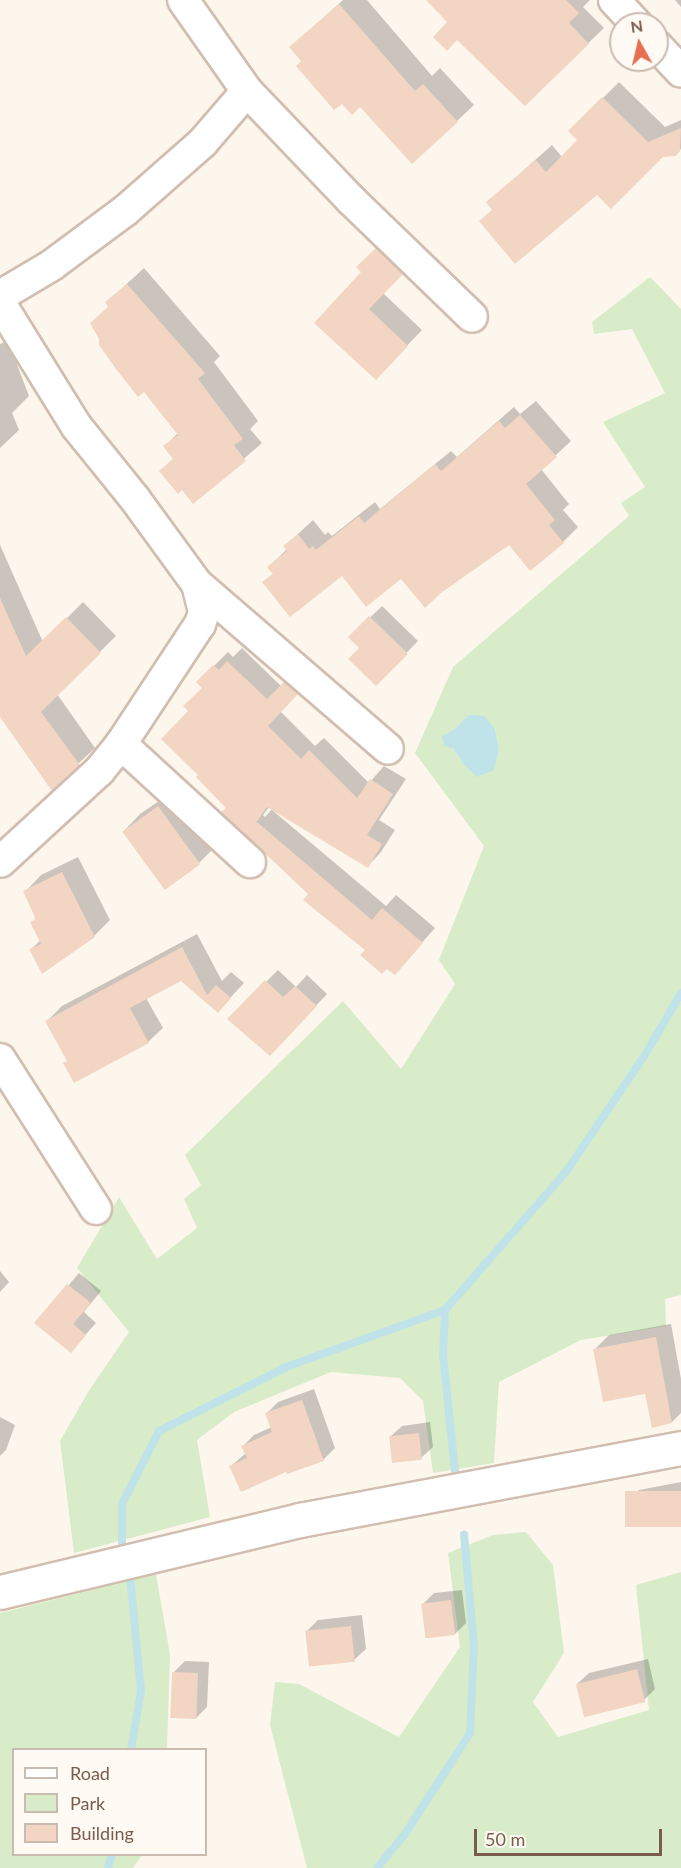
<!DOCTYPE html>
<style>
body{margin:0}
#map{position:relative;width:681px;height:1868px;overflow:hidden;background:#fdf6ec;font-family:Lato,sans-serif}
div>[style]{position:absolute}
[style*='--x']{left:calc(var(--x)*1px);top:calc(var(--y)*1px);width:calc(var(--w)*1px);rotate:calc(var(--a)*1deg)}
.green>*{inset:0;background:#d8ecc9}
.water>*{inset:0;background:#bfe3e8}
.shadow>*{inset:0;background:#0003}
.stream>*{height:8px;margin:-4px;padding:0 4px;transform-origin:4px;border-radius:4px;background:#bfe3e8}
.building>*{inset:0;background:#f3d5c3;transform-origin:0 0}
.roads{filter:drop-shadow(2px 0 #d1beb0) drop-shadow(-2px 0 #d1beb0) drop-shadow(0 2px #d1beb0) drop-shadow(0 -2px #d1beb0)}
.minor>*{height:30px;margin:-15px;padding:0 15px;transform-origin:15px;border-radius:15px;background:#fff}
.tertiary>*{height:33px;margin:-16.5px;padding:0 16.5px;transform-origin:16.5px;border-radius:16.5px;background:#fff}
span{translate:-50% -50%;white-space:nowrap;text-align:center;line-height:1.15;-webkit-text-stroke:4.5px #fffaf3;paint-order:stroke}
.legend{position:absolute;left:12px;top:1748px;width:195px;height:108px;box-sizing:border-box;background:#fffaf3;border:2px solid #cabbb1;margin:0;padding:8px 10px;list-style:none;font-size:18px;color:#7a5c4d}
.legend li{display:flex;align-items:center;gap:12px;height:30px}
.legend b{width:30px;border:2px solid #cabbb1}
.north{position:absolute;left:609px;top:12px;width:60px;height:60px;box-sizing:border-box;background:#fffaf3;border:2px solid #cabbb1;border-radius:50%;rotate:352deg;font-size:16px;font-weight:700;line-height:24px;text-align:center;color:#7a5c4d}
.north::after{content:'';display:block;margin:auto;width:21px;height:27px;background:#e76f51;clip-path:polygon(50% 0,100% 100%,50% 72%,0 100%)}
.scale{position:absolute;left:474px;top:1829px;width:188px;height:27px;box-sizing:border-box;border:3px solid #7a5c4d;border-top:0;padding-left:8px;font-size:18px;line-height:21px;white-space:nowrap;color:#7a5c4d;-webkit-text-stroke:4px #fffaf3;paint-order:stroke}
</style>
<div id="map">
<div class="green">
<i style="clip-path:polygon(evenodd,650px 277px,681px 309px,681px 1295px,665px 1299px,666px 1326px,581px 1340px,499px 1382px,494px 1463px,433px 1473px,423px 1401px,400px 1378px,331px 1372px,234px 1412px,197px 1440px,210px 1517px,74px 1553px,60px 1441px,88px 1392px,129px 1332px,77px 1268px,119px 1197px,157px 1259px,197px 1228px,184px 1199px,201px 1185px,185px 1155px,343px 1001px,401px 1069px,455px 984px,439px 960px,484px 846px,415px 753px,453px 667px,629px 516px,621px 503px,645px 487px,603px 422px,665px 393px,632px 329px,594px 334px,592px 322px,650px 277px,468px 715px,495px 729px,499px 750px,494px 770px,463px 764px,453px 748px,454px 730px,468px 715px)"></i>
<i style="clip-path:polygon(526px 1532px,553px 1565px,564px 1653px,533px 1702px,558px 1737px,649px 1710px,636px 1585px,681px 1572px,681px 1868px,307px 1868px,270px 1725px,275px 1682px,299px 1684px,399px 1737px,460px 1647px,448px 1553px,493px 1535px)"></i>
<i style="clip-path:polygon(156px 1574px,170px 1655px,167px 1749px,14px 1750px,14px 1854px,142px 1855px,133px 1868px,0 1868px,0 1613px)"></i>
</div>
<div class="water">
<i style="clip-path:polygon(468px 715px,485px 716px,495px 729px,499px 750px,494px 770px,477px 777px,463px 764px,453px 748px,444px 746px,442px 736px,454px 730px)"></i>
</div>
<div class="shadow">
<i style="clip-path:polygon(343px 0,367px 0,432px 76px,440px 68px,474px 105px,457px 121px,360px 105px,303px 61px,291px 47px)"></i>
<i style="clip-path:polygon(428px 0,590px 0,583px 7px,604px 28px,525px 104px)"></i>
<i style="clip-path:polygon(675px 0,681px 0,681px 7px)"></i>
<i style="clip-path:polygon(619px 82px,665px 127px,681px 120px,681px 149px,675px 154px,662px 156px,597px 193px,481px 221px,493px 209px,488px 202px,552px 145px,562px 157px,579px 140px,570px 131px)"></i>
<i style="clip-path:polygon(392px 234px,417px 258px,383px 293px,422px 330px,376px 378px,364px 272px,359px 267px)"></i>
<i style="clip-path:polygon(144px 268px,220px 356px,214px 362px,258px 421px,250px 429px,262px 443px,194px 502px,183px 488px,161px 471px,174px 458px,165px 446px,178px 433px,107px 302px)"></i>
<i style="clip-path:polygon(8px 341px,29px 396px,12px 413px,19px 430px,0 448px,0 344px)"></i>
<i style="clip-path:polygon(536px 401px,571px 441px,541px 469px,569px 504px,563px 510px,578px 527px,563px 542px,509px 543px,401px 577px,342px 574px,264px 582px,274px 573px,269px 567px,287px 549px,285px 546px,313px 520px,325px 535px,328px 532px,332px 536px,375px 502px,380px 509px,451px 451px,457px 457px,514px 407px,520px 414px)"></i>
<i style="clip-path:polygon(0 545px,43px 642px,83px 602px,116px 636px,57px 694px,95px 748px,78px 764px,0 714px)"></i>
<i style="clip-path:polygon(382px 606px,418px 641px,376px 684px,361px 648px,350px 637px)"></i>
<i style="clip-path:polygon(evenodd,242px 648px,281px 686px,298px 669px,311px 680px,280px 711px,315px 746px,324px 738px,369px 783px,384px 766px,406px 779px,379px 820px,395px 830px,381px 852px,368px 866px,272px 810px,386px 906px,396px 895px,435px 928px,395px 973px,311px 894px,228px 808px,200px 775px,190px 711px,204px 688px,198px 682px,228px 652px,233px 657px,242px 648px,270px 806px,273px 808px,265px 817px,263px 815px,270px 806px)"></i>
<i style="clip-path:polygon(175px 790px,215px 847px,199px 863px,124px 831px,140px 814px)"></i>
<i style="clip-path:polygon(78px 857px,110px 920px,94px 936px,31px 949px,41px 940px,32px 923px,36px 919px,25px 892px,41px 875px)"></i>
<i style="clip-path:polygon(197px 934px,222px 981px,231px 972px,244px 983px,218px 1011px,181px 979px,146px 998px,163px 1028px,148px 1042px,69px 1060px,47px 1021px,62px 1006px)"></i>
<i style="clip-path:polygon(278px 970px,296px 987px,307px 975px,327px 994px,270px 1054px,229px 1019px)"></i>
<i style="clip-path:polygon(0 1271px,9px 1282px,0 1292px)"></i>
<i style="clip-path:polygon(79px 1273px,101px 1291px,84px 1312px,96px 1323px,71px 1351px,36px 1323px)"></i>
<i style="clip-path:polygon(671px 1324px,681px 1379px,681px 1413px,672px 1422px,647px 1392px,594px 1350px,609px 1335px)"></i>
<i style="clip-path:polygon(314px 1389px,335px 1448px,323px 1460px,287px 1470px,231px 1466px,246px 1453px,243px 1446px,254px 1435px,272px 1427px,267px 1413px,278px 1402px)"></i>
<i style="clip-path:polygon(0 1417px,15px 1425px,6px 1450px,0 1456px)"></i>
<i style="clip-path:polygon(430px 1422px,433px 1447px,421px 1458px,390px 1437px,402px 1426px)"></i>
<i style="clip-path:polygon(681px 1482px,681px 1524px,628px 1501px,639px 1490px)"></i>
<i style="clip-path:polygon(462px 1590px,466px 1623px,455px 1634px,422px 1605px,434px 1593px)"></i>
<i style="clip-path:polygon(362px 1615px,366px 1649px,354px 1660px,306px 1632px,318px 1620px)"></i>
<i style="clip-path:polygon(648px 1659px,655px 1689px,644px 1700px,577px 1684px,589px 1673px)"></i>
<i style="clip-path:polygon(185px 1661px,209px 1662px,207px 1707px,196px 1718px,174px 1672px)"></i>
</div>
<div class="stream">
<i style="--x:456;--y:1481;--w:126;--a:-95.9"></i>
<i style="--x:443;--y:1356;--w:46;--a:-87.5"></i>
<i style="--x:445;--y:1310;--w:184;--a:-48.8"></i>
<i style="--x:566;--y:1172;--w:141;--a:-56"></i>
<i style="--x:645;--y:1055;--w:72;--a:-59.9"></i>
<i style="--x:122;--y:1542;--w:38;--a:-90"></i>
<i style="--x:122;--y:1504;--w:82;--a:-63.1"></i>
<i style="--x:159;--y:1431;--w:142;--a:-26.7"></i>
<i style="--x:286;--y:1367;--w:169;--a:-19.7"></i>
<i style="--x:130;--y:1576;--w:116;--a:84.5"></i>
<i style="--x:141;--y:1691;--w:60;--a:99.6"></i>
<i style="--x:108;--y:1868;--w:15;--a:-74"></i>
<i style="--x:377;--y:1868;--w:44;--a:-50.5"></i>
<i style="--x:405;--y:1834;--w:120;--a:-57.2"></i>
<i style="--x:470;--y:1733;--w:87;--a:-87.4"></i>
<i style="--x:474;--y:1646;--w:112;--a:-95.1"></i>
</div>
<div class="building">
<i style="clip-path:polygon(426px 0,566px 0,579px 13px,569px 23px,589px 44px,525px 106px,457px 40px,447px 51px,433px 37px,447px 22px)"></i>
<i style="clip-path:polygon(339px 4px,415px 91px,423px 84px,458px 122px,412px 164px,360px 107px,352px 115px,342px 104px,334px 110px,296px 66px,301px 61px,289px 47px)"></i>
<i style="clip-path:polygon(602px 97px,648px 142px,681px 128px,680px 151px,676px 156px,663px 157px,611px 209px,597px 195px,515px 264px,479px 221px,492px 210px,486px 202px,536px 160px,546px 172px,577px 140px,568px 131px)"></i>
<i style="clip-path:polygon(376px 248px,403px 274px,369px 309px,408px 346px,376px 380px,314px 323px,361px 272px,356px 267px)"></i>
<i style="clip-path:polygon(127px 284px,205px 373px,198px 379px,243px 439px,234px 445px,246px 461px,193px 504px,182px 490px,178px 494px,159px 471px,173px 459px,163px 446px,178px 435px,144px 392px,138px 397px,116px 369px,99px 345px,99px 339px,90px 323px,108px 307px,105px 302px)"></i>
<i style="clip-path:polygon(520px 415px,557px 457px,526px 484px,555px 520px,549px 525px,564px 543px,530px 571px,509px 545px,441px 593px,425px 608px,401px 579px,366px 607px,342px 576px,290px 617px,262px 582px,273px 574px,267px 567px,287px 551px,283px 546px,298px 534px,309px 549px,313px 546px,316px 550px,359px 516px,364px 523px,435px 464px,441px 471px,499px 421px,505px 428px)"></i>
<i style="clip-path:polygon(0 598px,26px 656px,66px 617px,101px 653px,41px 712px,80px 765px,52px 791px,0 717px)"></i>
<i style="clip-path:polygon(369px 616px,408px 654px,376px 686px,348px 659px,359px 648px,348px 637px)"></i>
<i style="clip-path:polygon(227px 661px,267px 699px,284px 682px,298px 694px,268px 726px,301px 759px,309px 750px,357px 798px,370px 779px,393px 794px,367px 835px,382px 844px,368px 868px,267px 807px,253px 827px,257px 822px,372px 920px,382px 908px,423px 943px,395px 975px,387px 969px,382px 974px,360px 955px,365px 950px,303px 900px,308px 894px,221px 812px,226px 808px,196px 777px,198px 775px,161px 739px,188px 711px,183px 706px,202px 688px,196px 682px,213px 665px,219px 670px)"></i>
<i style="left:158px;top:806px;width:72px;height:44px;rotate:54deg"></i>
<i style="clip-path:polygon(62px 872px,95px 937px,42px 974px,29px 949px,41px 944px,30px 922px,35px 920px,34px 915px,23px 891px)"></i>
<i style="clip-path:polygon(182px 947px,207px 995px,216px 985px,231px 998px,218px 1013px,181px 981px,130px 1008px,149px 1043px,74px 1083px,63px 1063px,67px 1061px,45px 1021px)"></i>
<i style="clip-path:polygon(265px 980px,283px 997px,295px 986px,317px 1006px,270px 1056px,227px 1019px)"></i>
<i style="clip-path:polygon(67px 1284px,91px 1303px,73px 1324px,86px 1335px,71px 1353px,34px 1323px)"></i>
<i style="clip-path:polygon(656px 1337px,672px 1423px,652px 1428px,645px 1394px,603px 1402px,593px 1349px)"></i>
<i style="clip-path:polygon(302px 1400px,324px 1461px,287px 1474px,286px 1472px,241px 1492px,229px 1466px,247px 1458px,241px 1446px,272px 1432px,265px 1413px)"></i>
<i style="left:419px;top:1433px;width:27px;height:30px;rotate:84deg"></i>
<i style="left:681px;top:1491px;width:36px;height:56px;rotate:90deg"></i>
<i style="left:451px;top:1600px;width:35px;height:30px;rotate:83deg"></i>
<i style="left:351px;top:1626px;width:36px;height:46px;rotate:84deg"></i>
<i style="left:637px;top:1669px;width:34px;height:63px;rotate:76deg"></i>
<i style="left:172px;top:1672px;width:26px;height:46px;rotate:2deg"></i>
</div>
<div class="roads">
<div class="minor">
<i style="--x:183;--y:0;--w:111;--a:54.9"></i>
<i style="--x:247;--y:91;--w:151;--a:46.3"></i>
<i style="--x:351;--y:200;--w:168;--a:44"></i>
<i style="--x:614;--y:0;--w:33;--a:47"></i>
<i style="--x:657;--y:46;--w:35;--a:47"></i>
<i style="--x:0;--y:296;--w:61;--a:-30.8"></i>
<i style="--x:52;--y:265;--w:92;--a:-36.6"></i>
<i style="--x:126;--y:210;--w:103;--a:-41.4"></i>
<i style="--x:203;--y:142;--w:67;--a:-49.2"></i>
<i style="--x:0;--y:303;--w:146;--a:58.2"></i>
<i style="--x:77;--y:427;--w:92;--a:51.1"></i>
<i style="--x:135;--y:499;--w:105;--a:53.9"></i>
<i style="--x:197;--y:584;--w:29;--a:76"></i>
<i style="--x:204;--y:612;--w:13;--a:108"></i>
<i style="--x:200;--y:624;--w:144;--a:123.4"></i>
<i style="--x:121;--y:744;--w:35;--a:129"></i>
<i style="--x:99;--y:771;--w:134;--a:137.4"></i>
<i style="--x:197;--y:584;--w:252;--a:40.8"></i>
<i style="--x:121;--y:744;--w:175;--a:42.5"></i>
<i style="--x:0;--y:1059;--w:178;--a:57.4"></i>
</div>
<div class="tertiary">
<i style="--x:0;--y:1592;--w:309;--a:-13.5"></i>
<i style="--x:300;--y:1520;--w:388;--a:-10.7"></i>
</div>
</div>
<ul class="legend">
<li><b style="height:8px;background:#fff"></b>Road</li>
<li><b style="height:16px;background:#d8ecc9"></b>Park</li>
<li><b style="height:16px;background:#f3d5c3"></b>Building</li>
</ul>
<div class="north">N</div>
<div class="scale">50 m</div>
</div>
